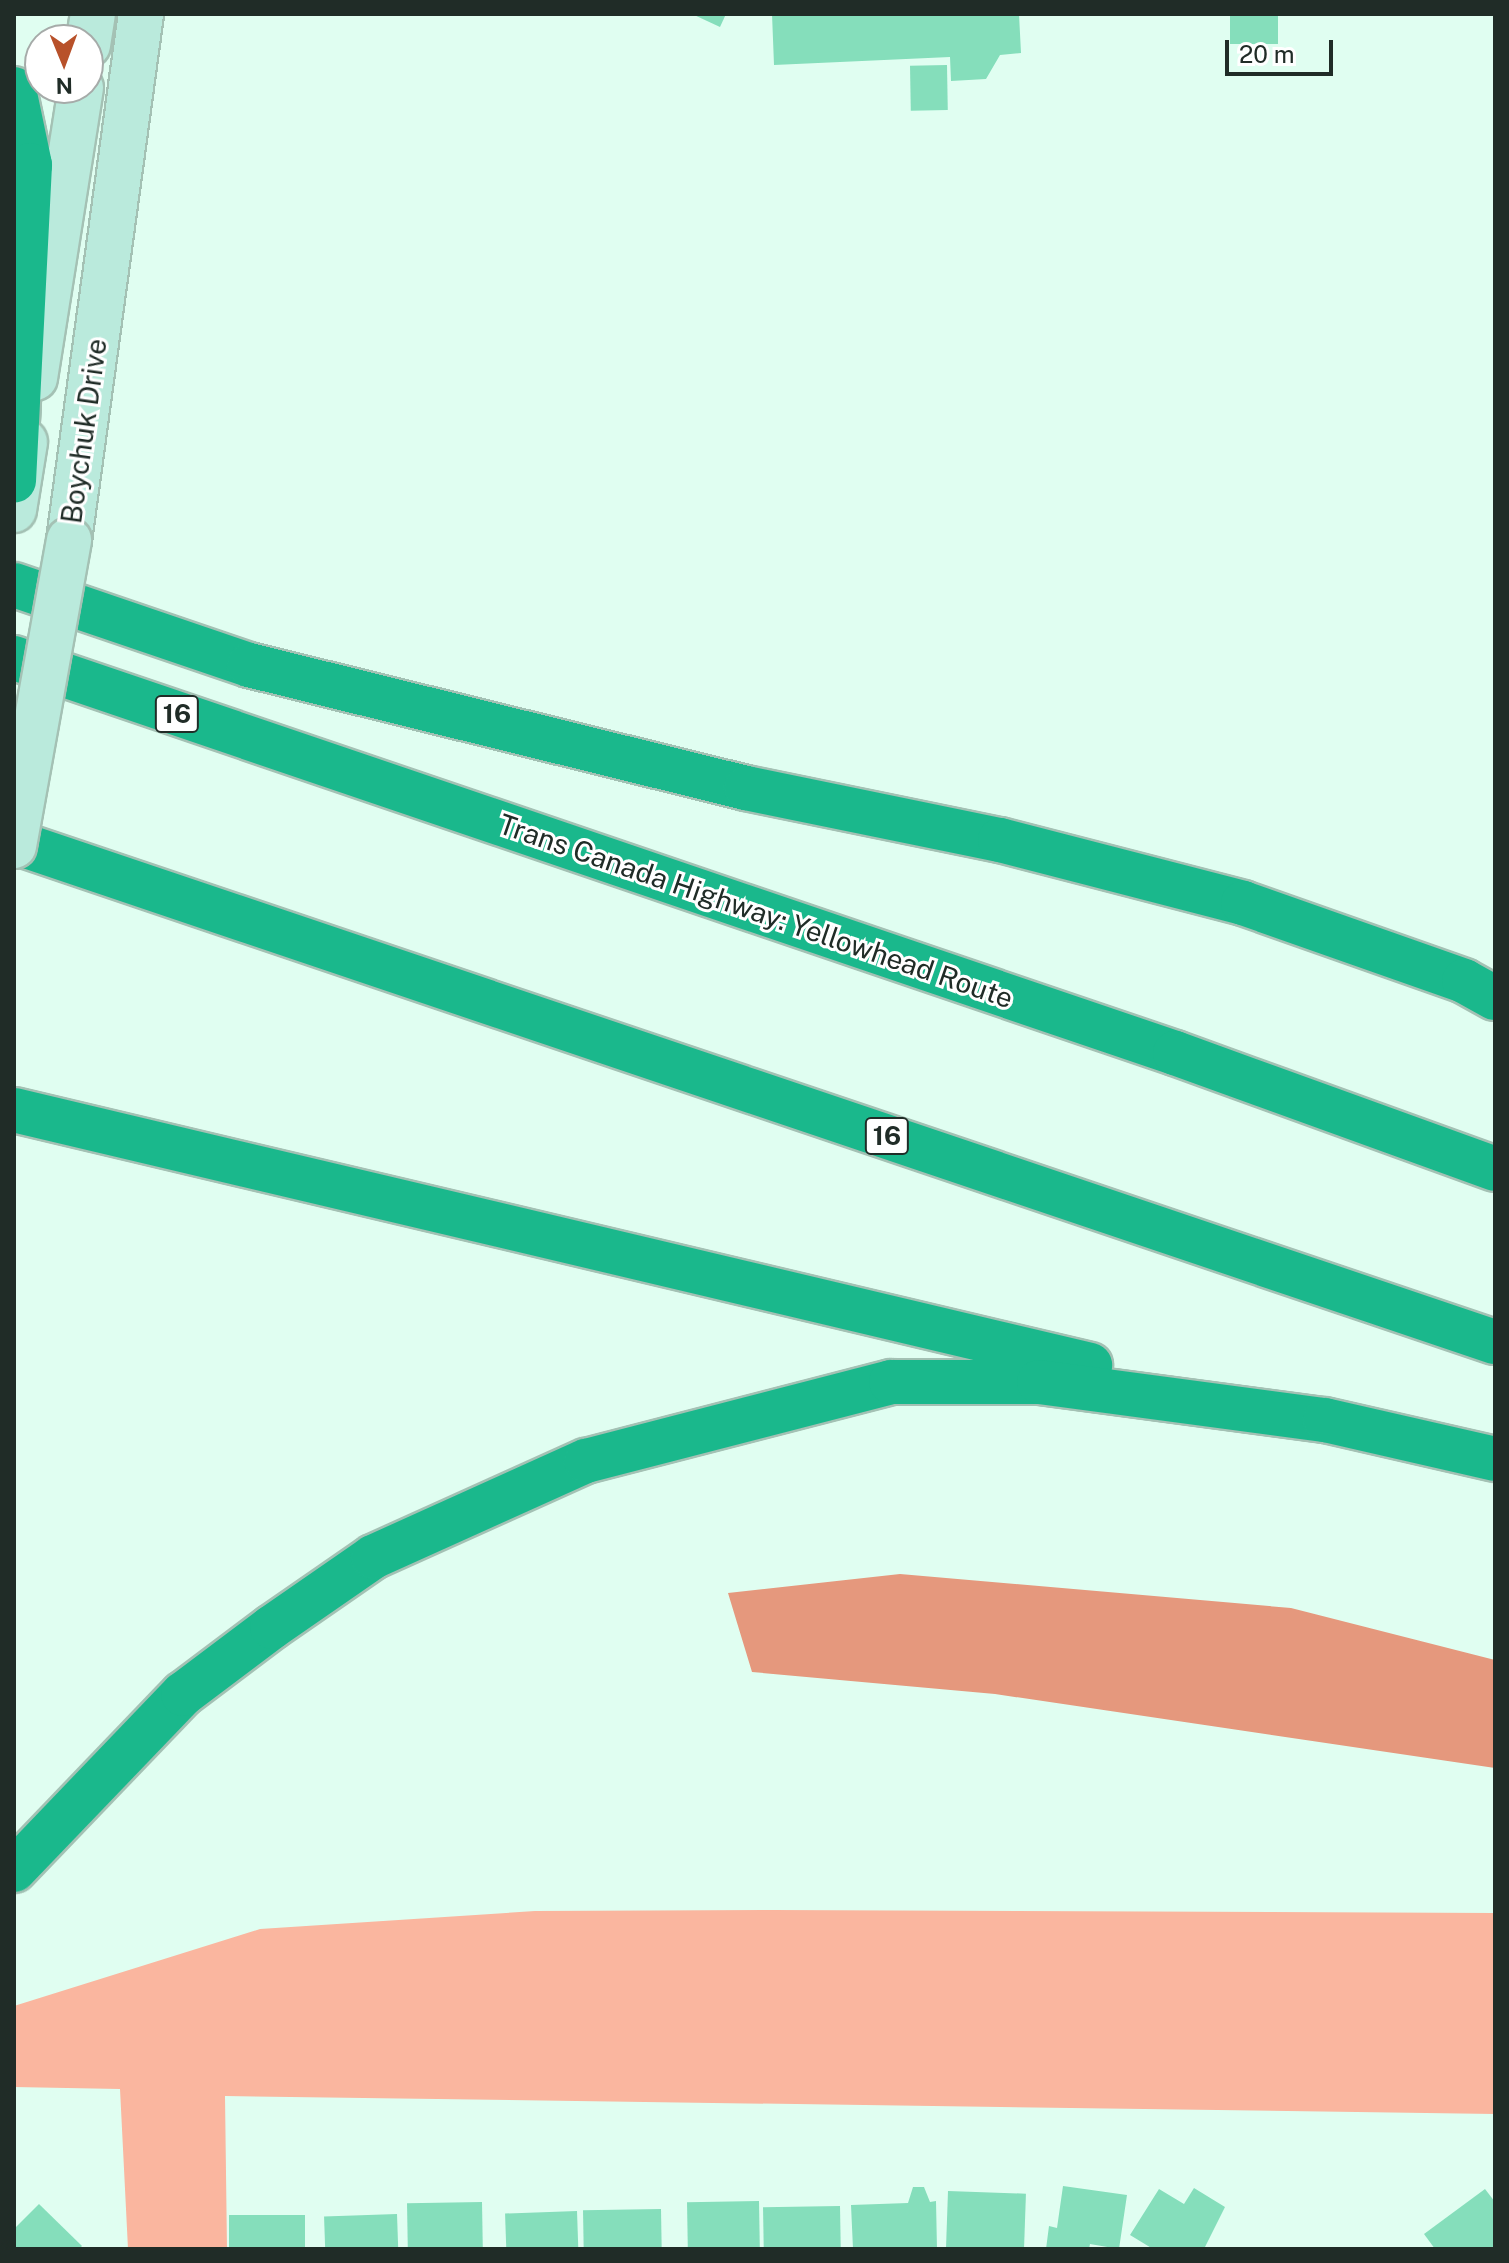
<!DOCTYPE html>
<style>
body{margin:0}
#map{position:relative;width:1509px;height:2263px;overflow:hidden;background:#e0fef1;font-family:"Public Sans",sans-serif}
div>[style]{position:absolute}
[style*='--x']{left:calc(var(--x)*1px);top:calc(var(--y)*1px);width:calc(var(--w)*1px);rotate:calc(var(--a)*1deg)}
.green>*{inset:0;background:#fab69f}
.water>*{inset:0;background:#e5987d}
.building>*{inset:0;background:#85debb;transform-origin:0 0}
.roads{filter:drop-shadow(2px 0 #a4c1b4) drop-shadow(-2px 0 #a4c1b4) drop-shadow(0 2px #a4c1b4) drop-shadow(0 -2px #a4c1b4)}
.secondary>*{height:44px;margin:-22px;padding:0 22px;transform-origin:22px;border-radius:22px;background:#baeadc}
.motorway>*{height:44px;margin:-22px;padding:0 22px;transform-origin:22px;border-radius:22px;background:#1ab88c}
.bridges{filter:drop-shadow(2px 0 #a4c1b4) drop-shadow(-2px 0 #a4c1b4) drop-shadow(0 2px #a4c1b4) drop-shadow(0 -2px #a4c1b4)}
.secondary-bridge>*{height:44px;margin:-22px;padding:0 22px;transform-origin:22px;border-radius:22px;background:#baeadc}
span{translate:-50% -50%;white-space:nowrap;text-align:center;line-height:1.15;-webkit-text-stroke:6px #fff;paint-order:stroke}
.shield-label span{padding:2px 6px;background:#fff;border:2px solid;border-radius:6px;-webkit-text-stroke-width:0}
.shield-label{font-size:26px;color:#202c27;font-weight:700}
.street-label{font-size:28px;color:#202c27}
.frame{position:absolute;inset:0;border:16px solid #202c27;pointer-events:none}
.north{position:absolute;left:24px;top:24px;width:80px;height:80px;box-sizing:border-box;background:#fff;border:2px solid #a6aba9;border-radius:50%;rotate:179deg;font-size:22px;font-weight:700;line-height:32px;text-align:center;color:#202c27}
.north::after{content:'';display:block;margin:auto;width:28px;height:36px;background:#b8512a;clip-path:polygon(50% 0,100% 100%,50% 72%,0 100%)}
.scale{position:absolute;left:1225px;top:40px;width:108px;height:36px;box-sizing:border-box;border:4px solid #202c27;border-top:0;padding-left:10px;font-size:24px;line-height:28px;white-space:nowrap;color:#202c27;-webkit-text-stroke:6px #fff;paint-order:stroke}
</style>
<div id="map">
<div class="green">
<i style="clip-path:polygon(773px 1910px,1495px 1913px,1495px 2114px,225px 2096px,227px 2249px,128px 2249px,120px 2089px,14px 2087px,14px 2006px,260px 1929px,535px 1911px)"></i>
</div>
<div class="water">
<i style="clip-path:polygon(900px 1574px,1291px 1608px,1495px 1660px,1495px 1768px,995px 1694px,752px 1672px,728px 1593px)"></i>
</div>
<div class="building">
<i style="clip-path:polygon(692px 14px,726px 14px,720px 27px)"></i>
<i style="clip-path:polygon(772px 14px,1019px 14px,1021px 53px,1000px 55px,986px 79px,951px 81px,950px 57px,774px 65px)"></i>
<i style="left:1230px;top:14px;width:48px;height:30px"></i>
<i style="left:947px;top:65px;width:45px;height:37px;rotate:89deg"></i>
<i style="clip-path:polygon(1063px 2186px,1127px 2195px,1119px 2249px,1090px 2244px,1089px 2249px,1046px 2249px,1049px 2226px,1057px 2228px)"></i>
<i style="clip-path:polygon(913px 2187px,924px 2187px,930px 2202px,936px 2201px,937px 2249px,853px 2249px,851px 2205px,908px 2203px)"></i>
<i style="clip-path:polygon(1194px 2188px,1225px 2207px,1204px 2249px,1153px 2249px,1130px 2235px,1159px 2189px,1184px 2204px)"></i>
<i style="clip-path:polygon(1485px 2189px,1495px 2202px,1495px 2249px,1435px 2249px,1424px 2234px)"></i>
<i style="left:948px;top:2191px;width:78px;height:58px;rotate:2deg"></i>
<i style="left:759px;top:2201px;width:48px;height:72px;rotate:89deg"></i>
<i style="left:482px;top:2202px;width:47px;height:75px;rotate:89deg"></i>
<i style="clip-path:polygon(39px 2204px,82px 2246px,79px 2249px,14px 2249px,14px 2229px)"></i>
<i style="left:840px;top:2206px;width:43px;height:77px;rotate:89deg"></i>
<i style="left:661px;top:2209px;width:40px;height:78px;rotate:89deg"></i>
<i style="left:577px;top:2211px;width:38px;height:72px;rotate:88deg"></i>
<i style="left:397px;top:2214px;width:35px;height:73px;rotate:88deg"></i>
<i style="left:305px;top:2215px;width:34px;height:76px;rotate:90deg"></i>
</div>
<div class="roads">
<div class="secondary">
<i style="--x:88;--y:45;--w:31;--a:-81"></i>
<i style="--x:35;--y:378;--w:294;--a:-81"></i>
<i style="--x:14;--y:510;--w:69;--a:-80.8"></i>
<i style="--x:69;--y:540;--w:531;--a:-82.21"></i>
</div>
<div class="motorway">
<i style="--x:14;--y:89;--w:78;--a:78.1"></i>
<i style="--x:30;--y:165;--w:316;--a:92.9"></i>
<i style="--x:14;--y:585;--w:248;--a:18.8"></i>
<i style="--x:249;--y:665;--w:512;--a:13.9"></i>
<i style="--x:746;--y:788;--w:259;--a:11.6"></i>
<i style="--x:1000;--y:840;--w:251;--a:14.5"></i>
<i style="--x:1243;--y:903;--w:234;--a:19.4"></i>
<i style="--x:1464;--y:981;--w:35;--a:29"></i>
<i style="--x:14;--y:658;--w:1226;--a:18.79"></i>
<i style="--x:1175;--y:1053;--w:340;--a:19.9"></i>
<i style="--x:14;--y:842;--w:1563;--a:18.66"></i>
<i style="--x:14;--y:1110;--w:1106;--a:13.33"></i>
<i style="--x:14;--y:1870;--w:244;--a:-46.2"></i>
<i style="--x:183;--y:1694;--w:111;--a:-37"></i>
<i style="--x:272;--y:1627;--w:123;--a:-34.7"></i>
<i style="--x:373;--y:1557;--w:234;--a:-24.3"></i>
<i style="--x:586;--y:1461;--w:315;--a:-14.5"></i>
<i style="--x:891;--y:1382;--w:148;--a:0"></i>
<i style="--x:1039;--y:1382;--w:289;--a:7.6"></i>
<i style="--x:1325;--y:1420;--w:174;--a:12.9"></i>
</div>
</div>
<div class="bridges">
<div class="secondary-bridge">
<i style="--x:14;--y:846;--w:311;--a:-79.8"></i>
</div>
</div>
<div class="shield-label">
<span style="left:177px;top:714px">16</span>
<span style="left:887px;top:1136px">16</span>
</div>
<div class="street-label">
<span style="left:84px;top:431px;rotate:-82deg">Boychuk Drive</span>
<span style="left:756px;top:911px;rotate:19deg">Trans Canada Highway: Yellowhead Route</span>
</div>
<div class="frame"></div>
<div class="north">N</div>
<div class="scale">20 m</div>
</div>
